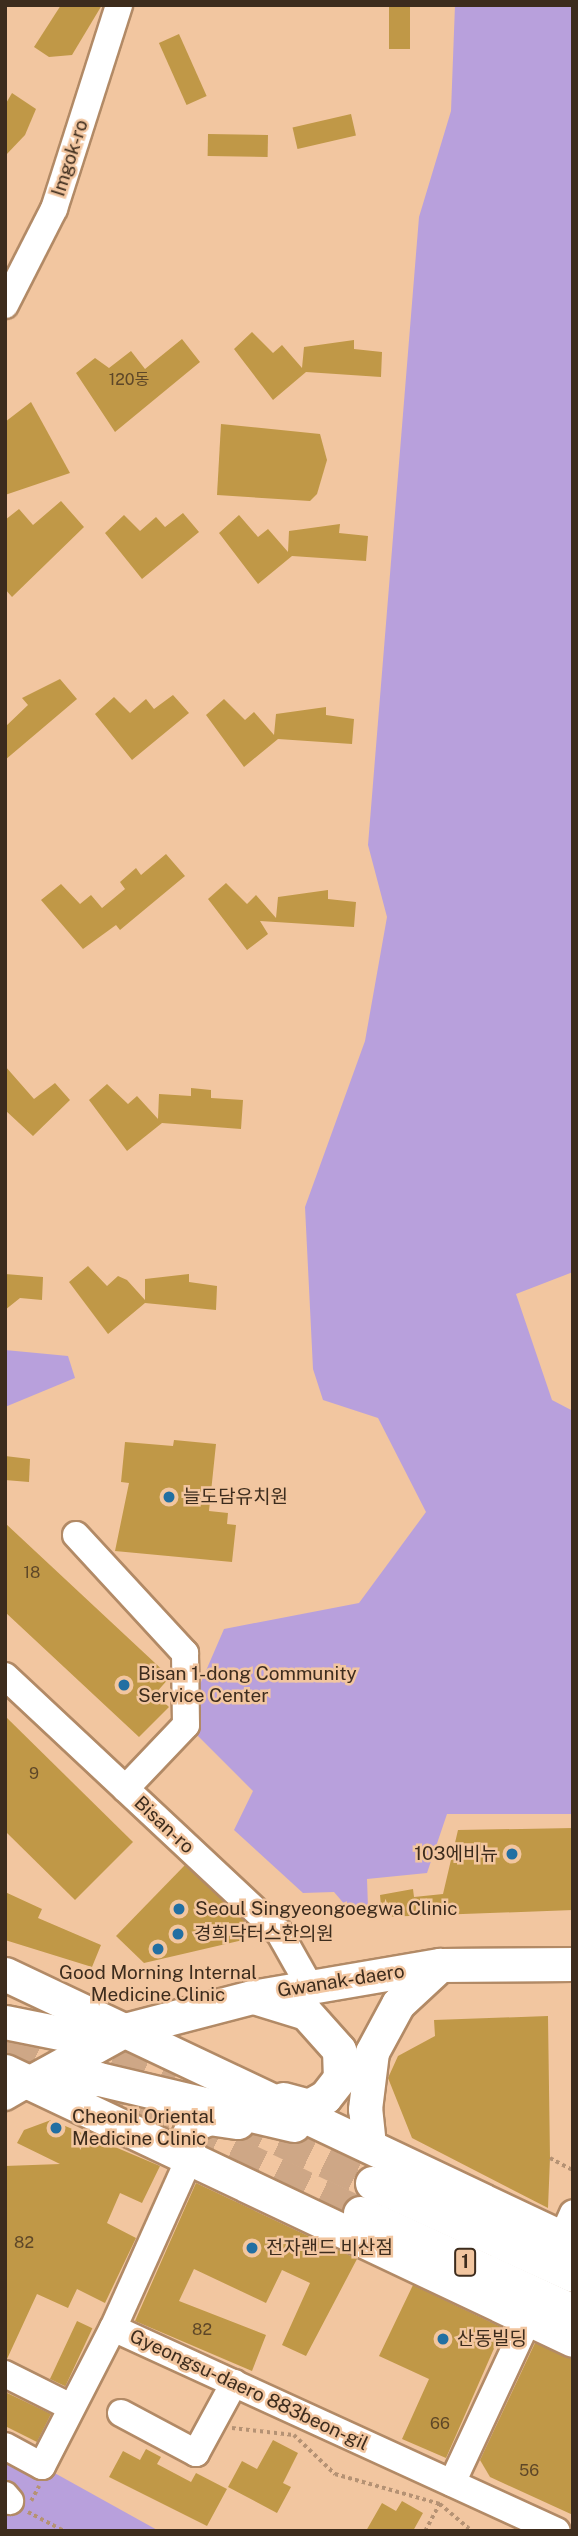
<!DOCTYPE html>
<meta charset="utf-8">
<style>
body{margin:0}
#map{position:relative;width:578px;height:2536px;overflow:hidden;background:#f2c6a0;font-family:"Public Sans","Noto Sans KR",sans-serif}
div>[style]{position:absolute}
[style*='--x']{left:calc(var(--x)*1px);top:calc(var(--y)*1px);width:calc(var(--w)*1px);rotate:calc(var(--a)*1deg)}
.green>*{inset:0;background:#b8a0dc}
.building>*{inset:0;background:#c09847;transform-origin:0 0}
.major-tunnel>*{height:33px;margin-top:-16.5px;transform-origin:0;background:repeating-linear-gradient(90deg,#cea786 0 33px,transparent 0 50px)}
.path>*{height:3.5px;margin-top:-1.75px;transform-origin:0;background:repeating-linear-gradient(90deg,#b59274 0 3.5px,transparent 0 7px)}
.roads{filter:drop-shadow(2px 0 #b28a66) drop-shadow(-2px 0 #b28a66) drop-shadow(0 2px #b28a66) drop-shadow(0 -2px #b28a66)}
.minor>*{height:26px;margin:-13px;padding:0 13px;transform-origin:13px;border-radius:13px;background:#fff}
.major>*{height:33px;margin:-16.5px;padding:0 16.5px;transform-origin:16.5px;border-radius:16.5px;background:#fff}
.dots>*{width:19px;height:19px;translate:-50% -50%;box-sizing:border-box;border:4px solid #f2c6a0;border-radius:50%}
span{translate:-50% -50%;white-space:nowrap;text-align:center;line-height:1.15;-webkit-text-stroke:5px #f2c6a0;paint-order:stroke}
.number-label{font-size:16px;color:#5e4728}
.number-label span{-webkit-text-stroke-width:0}
.shield-label span{padding:2px 5px;background:#f2c6a0;border:2px solid;border-radius:5px;-webkit-text-stroke-width:0}
.shield-label{font-size:18px;color:#3d2c1d;font-weight:700}
.street-label{font-size:19px;color:#3d2c1d}
.poi-label{font-size:19px;color:#3d2c1d}
.left{translate:0 -50%;text-align:left}
.right{translate:-100% -50%;text-align:right}
.frame{position:absolute;inset:0;border:7px solid #3d2c1d;pointer-events:none}
</style>
<div id="map">
<div class="green">
<i style="clip-path:polygon(455px 5px,573px 5px,573px 1272px,516px 1294px,552px 1400px,573px 1411px,573px 1814px,447px 1814px,427px 1873px,367px 1879px,368px 1907px,346px 1906px,334px 1892px,303px 1893px,234px 1830px,253px 1791px,194px 1732px,192px 1703px,224px 1629px,359px 1603px,426px 1512px,378px 1418px,323px 1400px,313px 1369px,305px 1207px,365px 1041px,387px 917px,368px 845px,419px 217px,451px 111px)"></i>
<i style="clip-path:polygon(5px 1350px,68px 1356px,75px 1378px,5px 1407px)"></i>
<i style="clip-path:polygon(5px 2446px,42px 2466px,159px 2531px,5px 2531px)"></i>
</div>
<div class="building">
<i style="clip-path:polygon(61px 5px,102px 5px,72px 55px,49px 57px,34px 47px)"></i>
<i style="left:389px;top:5px;width:21px;height:44px"></i>
<i style="left:179px;top:34px;width:68px;height:22px;rotate:66deg"></i>
<i style="clip-path:polygon(12px 93px,36px 109px,25px 135px,5px 156px,5px 105px)"></i>
<i style="left:351px;top:114px;width:22px;height:60px;rotate:77deg"></i>
<i style="left:208px;top:134px;width:60px;height:22px;rotate:1deg"></i>
<i style="clip-path:polygon(252px 332px,273px 353px,282px 345px,302px 368px,304px 347px,354px 340px,354px 349px,382px 352px,381px 377px,306px 372px,273px 400px,234px 349px)"></i>
<i style="clip-path:polygon(182px 339px,200px 362px,115px 432px,76px 373px,95px 358px,109px 368px,131px 351px,145px 369px)"></i>
<i style="clip-path:polygon(31px 402px,70px 473px,5px 495px,5px 422px)"></i>
<i style="clip-path:polygon(221px 424px,320px 434px,327px 460px,317px 494px,310px 501px,217px 495px)"></i>
<i style="clip-path:polygon(61px 501px,84px 527px,12px 597px,5px 589px,5px 520px,19px 509px,33px 525px)"></i>
<i style="clip-path:polygon(183px 513px,199px 532px,142px 579px,105px 533px,124px 515px,140px 531px,156px 517px,165px 527px)"></i>
<i style="clip-path:polygon(239px 515px,258px 537px,268px 529px,288px 552px,289px 531px,340px 524px,339px 533px,368px 536px,366px 561px,292px 556px,258px 584px,219px 533px)"></i>
<i style="clip-path:polygon(60px 679px,77px 699px,5px 760px,5px 727px,28px 705px,22px 698px)"></i>
<i style="clip-path:polygon(173px 695px,189px 713px,132px 760px,95px 714px,114px 697px,130px 713px,146px 699px,154px 709px)"></i>
<i style="clip-path:polygon(224px 699px,245px 720px,254px 712px,274px 735px,276px 714px,326px 707px,326px 715px,354px 719px,352px 744px,278px 739px,244px 767px,206px 715px)"></i>
<i style="clip-path:polygon(166px 854px,185px 876px,120px 930px,116px 925px,83px 949px,41px 900px,61px 884px,80px 904px,91px 895px,102px 908px,125px 889px,120px 882px,136px 868px,141px 875px)"></i>
<i style="clip-path:polygon(226px 883px,247px 904px,256px 895px,276px 918px,278px 897px,328px 890px,328px 899px,356px 902px,354px 927px,260px 921px,268px 934px,247px 950px,208px 899px)"></i>
<i style="clip-path:polygon(5px 1066px,34px 1099px,55px 1083px,70px 1100px,33px 1136px,5px 1110px)"></i>
<i style="clip-path:polygon(107px 1084px,128px 1104px,137px 1096px,158px 1119px,159px 1094px,191px 1096px,191px 1088px,211px 1090px,211px 1098px,243px 1100px,241px 1129px,162px 1123px,127px 1151px,89px 1100px)"></i>
<i style="clip-path:polygon(88px 1266px,107px 1286px,118px 1276px,127px 1280px,145px 1300px,145px 1279px,189px 1274px,189px 1282px,217px 1286px,216px 1310px,145px 1303px,108px 1334px,69px 1282px)"></i>
<i style="clip-path:polygon(5px 1274px,43px 1277px,42px 1300px,20px 1298px,5px 1310px)"></i>
<i style="clip-path:polygon(174px 1440px,216px 1444px,209px 1511px,228px 1513px,227px 1524px,236px 1525px,232px 1562px,115px 1551px,129px 1483px,121px 1482px,125px 1442px,173px 1446px)"></i>
<i style="clip-path:polygon(5px 1456px,30px 1459px,29px 1482px,5px 1480px)"></i>
<i style="clip-path:polygon(5px 1523px,170px 1677px,155px 1694px,169px 1707px,139px 1737px,5px 1612px)"></i>
<i style="clip-path:polygon(5px 1716px,133px 1842px,75px 1900px,5px 1831px)"></i>
<i style="clip-path:polygon(573px 1828px,573px 1910px,382px 1917px,380px 1895px,413px 1889px,414px 1897px,443px 1894px,458px 1830px)"></i>
<i style="clip-path:polygon(185px 1865px,254px 1930px,243px 1940px,144px 1963px,116px 1936px)"></i>
<i style="clip-path:polygon(5px 1892px,42px 1909px,38px 1918px,101px 1945px,92px 1967px,5px 1940px)"></i>
<i style="clip-path:polygon(548px 2016px,550px 2158px,548px 2208px,412px 2138px,388px 2078px,398px 2056px,435px 2036px,434px 2020px)"></i>
<i style="clip-path:polygon(51px 2120px,160px 2166px,142px 2203px,120px 2193px,107px 2223px,136px 2238px,105px 2303px,77px 2289px,68px 2308px,37px 2294px,7px 2359px,5px 2166px,60px 2164px,17px 2143px,24px 2130px)"></i>
<i style="clip-path:polygon(196px 2183px,357px 2259px,306px 2356px,282px 2345px,310px 2283px,282px 2270px,266px 2303px,194px 2269px,179px 2301px,266px 2335px,252px 2371px,135px 2321px)"></i>
<i style="clip-path:polygon(413px 2285px,503px 2328px,446px 2458px,402px 2439px,429px 2379px,379px 2356px)"></i>
<i style="left:77px;top:2321px;width:17px;height:64px;rotate:25deg"></i>
<i style="clip-path:polygon(535px 2343px,573px 2359px,573px 2515px,490px 2477px,480px 2460px)"></i>
<i style="clip-path:polygon(5px 2392px,51px 2414px,37px 2442px,5px 2426px)"></i>
<i style="clip-path:polygon(273px 2440px,298px 2453px,283px 2483px,291px 2487px,277px 2513px,228px 2487px,242px 2461px,257px 2469px)"></i>
<i style="clip-path:polygon(146px 2449px,161px 2457px,157px 2464px,191px 2482px,196px 2473px,227px 2489px,207px 2526px,109px 2477px,123px 2451px,140px 2460px)"></i>
<i style="clip-path:polygon(402px 2501px,423px 2513px,413px 2531px,366px 2531px,382px 2503px,396px 2511px)"></i>
</div>
<div class="major-tunnel">
<i style="--x:67;--y:2039;--w:114;--a:25.4"></i>
<i style="--x:5;--y:2044;--w:391;--a:25.5"></i>
<i style="--x:235;--y:2118;--w:152;--a:25.4"></i>
</div>
<div class="path">
<i style="--x:550;--y:2158;--w:26;--a:28"></i>
<i style="--x:232;--y:2428;--w:62;--a:6.4"></i>
<i style="--x:294;--y:2435;--w:57;--a:43.6"></i>
<i style="--x:335;--y:2474;--w:109;--a:15.9"></i>
<i style="--x:440;--y:2504;--w:42;--a:40.2"></i>
<i style="--x:31;--y:2501;--w:17;--a:-62"></i>
<i style="--x:28;--y:2512;--w:41;--a:27.8"></i>
<i style="--x:425;--y:2531;--w:32;--a:-62"></i>
</div>
<div class="roads">
<div class="minor">
<i style="--x:5;--y:305;--w:108;--a:-63"></i>
<i style="--x:54;--y:209;--w:214;--a:-72.3"></i>
<i style="--x:76;--y:1535;--w:161;--a:47.3"></i>
<i style="--x:185;--y:1653;--w:72;--a:89.2"></i>
<i style="--x:186;--y:1725;--w:88;--a:133.6"></i>
<i style="--x:5;--y:1676;--w:375;--a:43.1"></i>
<i style="--x:279;--y:1932;--w:61;--a:60.5"></i>
<i style="--x:5;--y:2097;--w:28;--a:-30"></i>
<i style="--x:190;--y:2157;--w:188;--a:114.2"></i>
<i style="--x:113;--y:2328;--w:488;--a:24.6"></i>
<i style="--x:562;--y:2238;--w:27;--a:-66"></i>
<i style="--x:5;--y:2374;--w:74;--a:26.6"></i>
<i style="--x:121;--y:2413;--w:85;--a:28.1"></i>
<i style="--x:196;--y:2453;--w:80;--a:-61.5"></i>
<i style="--x:5;--y:2446;--w:42;--a:28.4"></i>
<i style="--x:42;--y:2466;--w:155;--a:-62.8"></i>
<i style="--x:452;--y:2483;--w:180;--a:-65"></i>
<i style="--x:5;--y:2495;--w:8;--a:50"></i>
</div>
<div class="major">
<i style="--x:5;--y:1974;--w:628;--a:25.34"></i>
<i style="--x:257;--y:1998;--w:51;--a:17"></i>
<i style="--x:306;--y:2013;--w:50;--a:48.3"></i>
<i style="--x:339;--y:2050;--w:28;--a:88"></i>
<i style="--x:340;--y:2078;--w:24;--a:128"></i>
<i style="--x:325;--y:2097;--w:18;--a:151"></i>
<i style="--x:309;--y:2106;--w:27;--a:-165"></i>
<i style="--x:5;--y:2022;--w:61;--a:11.3"></i>
<i style="--x:65;--y:2034;--w:47;--a:-3.7"></i>
<i style="--x:5;--y:2071;--w:628;--a:25.34"></i>
<i style="--x:39;--y:2082;--w:60;--a:-2.9"></i>
<i style="--x:99;--y:2079;--w:200;--a:13.3"></i>
<i style="--x:29;--y:2083;--w:110;--a:-28.9"></i>
<i style="--x:125;--y:2030;--w:131;--a:-14.6"></i>
<i style="--x:252;--y:1997;--w:191;--a:-9.7"></i>
<i style="--x:440;--y:1965;--w:133;--a:-0.4"></i>
<i style="--x:369;--y:2145;--w:36;--a:-96"></i>
<i style="--x:365;--y:2109;--w:57;--a:-83"></i>
<i style="--x:372;--y:2052;--w:55;--a:-61.6"></i>
<i style="--x:398;--y:2004;--w:57;--a:-42.9"></i>
<i style="--x:190;--y:2157;--w:17;--a:-103"></i>
<i style="--x:186;--y:2140;--w:17;--a:-65"></i>
<i style="--x:193;--y:2125;--w:17;--a:-24"></i>
<i style="--x:209;--y:2118;--w:29;--a:8"></i>
<i style="--x:372;--y:2183;--w:221;--a:24.6"></i>
<i style="--x:360;--y:2213;--w:234;--a:24.7"></i>
</div>
</div>
<div class="dots">
<i style="left:169px;top:1497px;background:#226fa2"></i>
<i style="left:124px;top:1685px;background:#226fa2"></i>
<i style="left:512px;top:1854px;background:#226fa2"></i>
<i style="left:179px;top:1909px;background:#226fa2"></i>
<i style="left:178px;top:1934px;background:#226fa2"></i>
<i style="left:158px;top:1949px;background:#226fa2"></i>
<i style="left:56px;top:2128px;background:#226fa2"></i>
<i style="left:252px;top:2248px;background:#226fa2"></i>
<i style="left:443px;top:2339px;background:#226fa2"></i>
</div>
<div class="number-label">
<span style="left:129px;top:380px">120동</span>
<span style="left:32px;top:1573px">18</span>
<span style="left:34px;top:1774px">9</span>
<span style="left:24px;top:2243px">82</span>
<span style="left:202px;top:2330px">82</span>
<span style="left:440px;top:2424px">66</span>
<span style="left:529px;top:2471px">56</span>
</div>
<div class="shield-label">
<span style="left:465px;top:2262px">1</span>
</div>
<div class="street-label">
<span style="left:70px;top:158px;rotate:-72deg">Imgok-ro</span>
<span style="left:164px;top:1825px;rotate:43deg">Bisan-ro</span>
<span style="left:341px;top:1981px;rotate:-9deg">Gwanak-daero</span>
<span style="left:249px;top:2390px;rotate:25deg">Gyeongsu-daero 883beon-gil</span>
</div>
<div class="poi-label">
<span class="left" style="left:183px;top:1497px">늘도담유치원</span>
<span class="left" style="left:138px;top:1685px">Bisan 1-dong Community<br>Service Center</span>
<span class="right" style="left:498px;top:1854px">103에비뉴</span>
<span class="left" style="left:195px;top:1909px">Seoul Singyeongoegwa Clinic</span>
<span class="left" style="left:194px;top:1934px">경희닥터스한의원</span>
<span style="left:158px;top:1984px">Good Morning Internal<br>Medicine Clinic</span>
<span class="left" style="left:72px;top:2128px">Cheonil Oriental<br>Medicine Clinic</span>
<span class="left" style="left:266px;top:2248px">전자랜드 비산점</span>
<span class="left" style="left:457px;top:2339px">산동빌딩</span>
</div>
<div class="frame"></div>
</div>
